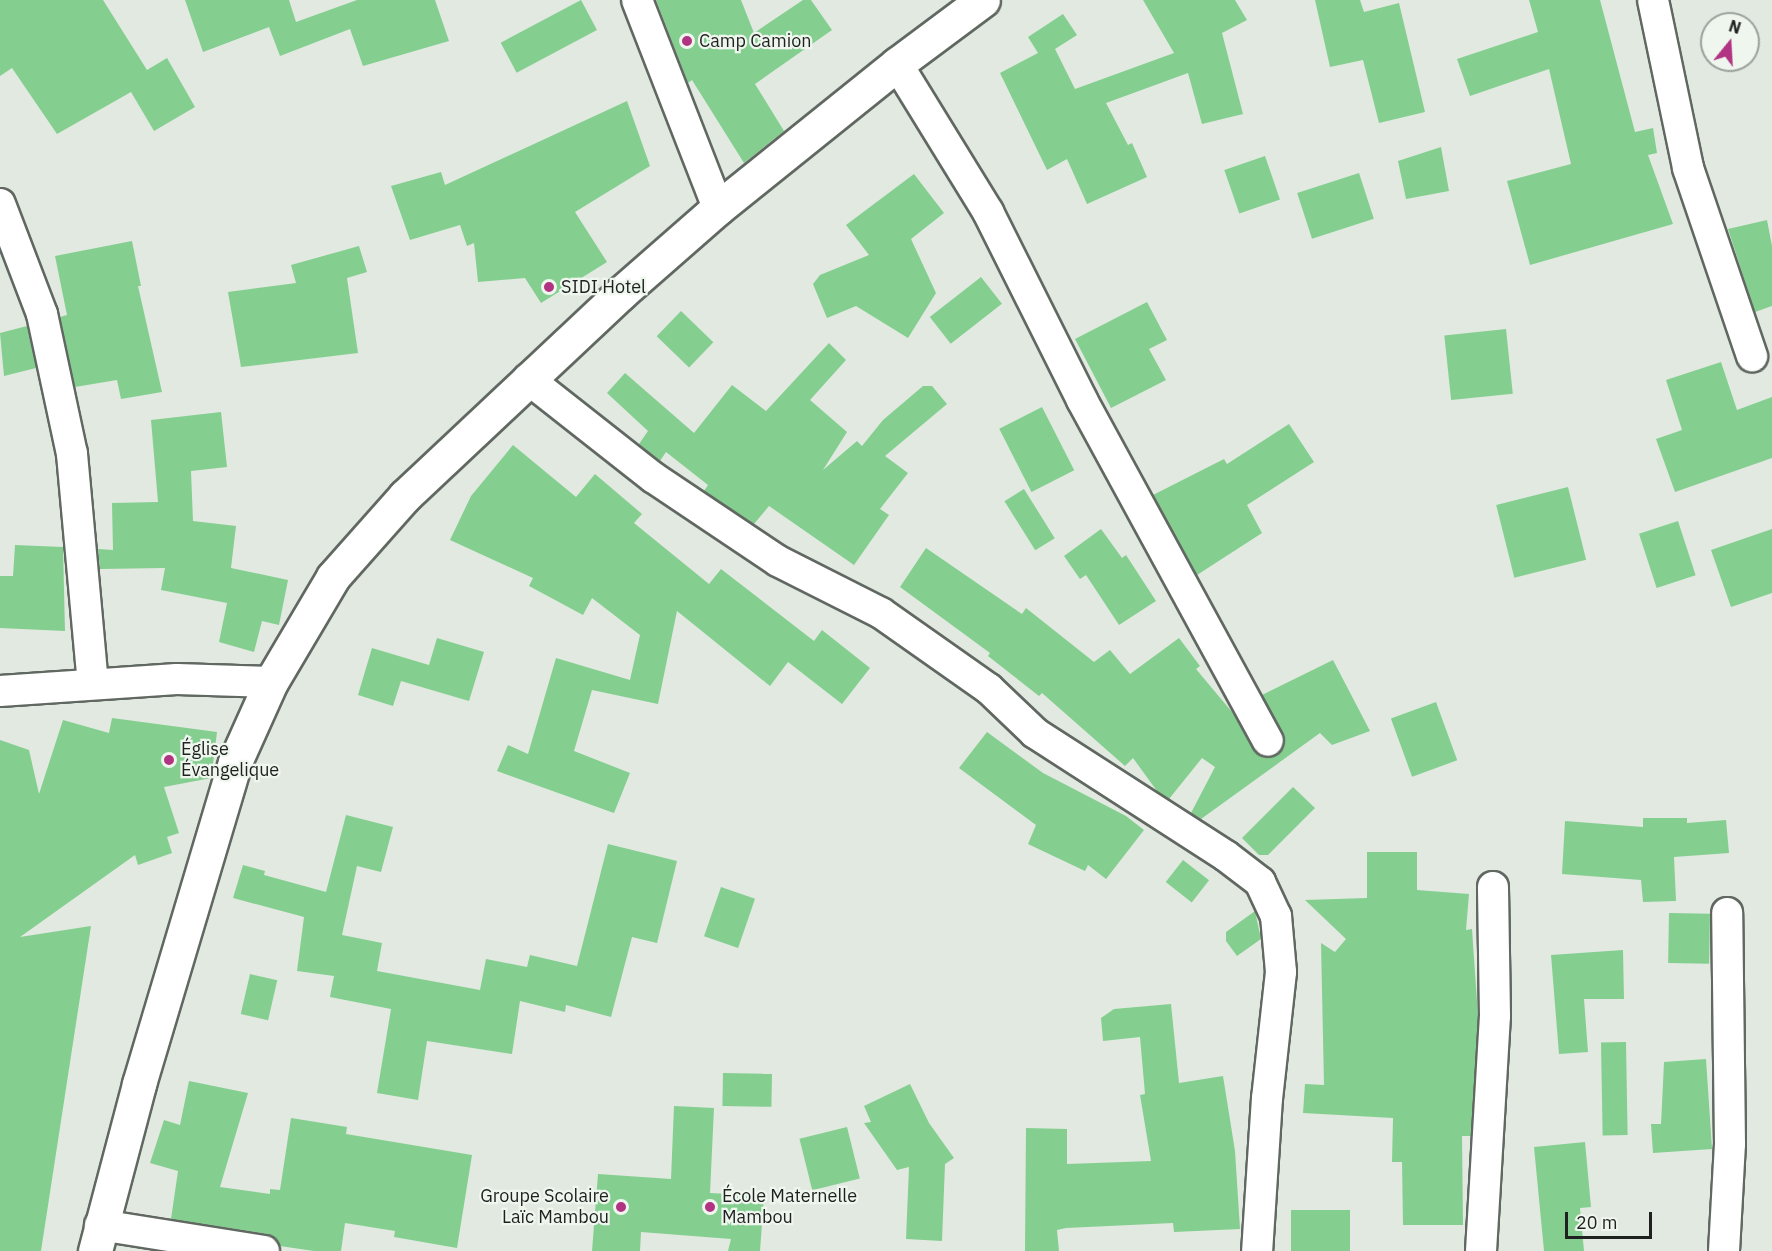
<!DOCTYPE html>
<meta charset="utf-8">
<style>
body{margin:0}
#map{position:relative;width:1772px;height:1251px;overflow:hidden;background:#e1e9e1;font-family:"IBM Plex Sans",sans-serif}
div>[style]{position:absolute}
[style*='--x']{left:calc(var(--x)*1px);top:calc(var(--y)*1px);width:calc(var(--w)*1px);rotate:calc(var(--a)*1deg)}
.building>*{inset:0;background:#84cf8f;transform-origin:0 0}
.roads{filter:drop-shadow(2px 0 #606861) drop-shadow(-2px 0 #606861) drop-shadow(0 2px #606861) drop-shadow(0 -2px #606861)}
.street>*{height:30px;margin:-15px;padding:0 15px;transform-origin:15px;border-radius:15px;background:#fff}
.secondary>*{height:33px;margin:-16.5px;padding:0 16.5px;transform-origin:16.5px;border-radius:16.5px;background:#fff}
.dots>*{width:16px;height:16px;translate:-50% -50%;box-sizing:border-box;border:3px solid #eef6ee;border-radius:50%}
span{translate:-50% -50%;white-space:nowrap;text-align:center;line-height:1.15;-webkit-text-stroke:4.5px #eef6ee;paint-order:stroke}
.poi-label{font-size:18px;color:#1e211f}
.left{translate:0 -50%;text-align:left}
.right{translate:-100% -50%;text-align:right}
.north{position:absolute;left:1700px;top:12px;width:60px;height:60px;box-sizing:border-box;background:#eef6ee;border:2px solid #9ba19b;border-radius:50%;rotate:18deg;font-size:16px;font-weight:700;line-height:24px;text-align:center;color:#1e211f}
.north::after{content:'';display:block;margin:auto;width:21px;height:27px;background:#b13382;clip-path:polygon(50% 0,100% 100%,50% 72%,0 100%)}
.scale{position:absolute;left:1565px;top:1212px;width:87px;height:27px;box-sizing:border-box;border:3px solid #1e211f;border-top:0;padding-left:8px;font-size:18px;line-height:21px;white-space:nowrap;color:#1e211f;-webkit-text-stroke:4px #eef6ee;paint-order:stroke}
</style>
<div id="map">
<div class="building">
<i style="clip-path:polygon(0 0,103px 0,147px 70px,167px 58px,195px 107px,154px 131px,131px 92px,57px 134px,12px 68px,0 76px)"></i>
<i style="clip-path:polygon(185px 0,289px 0,296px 22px,357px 0,435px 0,449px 41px,363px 66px,350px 29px,280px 56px,269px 27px,203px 52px)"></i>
<i style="left:581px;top:0;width:34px;height:91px;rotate:62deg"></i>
<i style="clip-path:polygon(656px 0,741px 0,754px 33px,803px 0,811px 0,832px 30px,755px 84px,784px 131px,744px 163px,692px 80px,688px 83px)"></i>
<i style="clip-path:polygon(1143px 0,1235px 0,1247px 20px,1222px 33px,1243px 114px,1202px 124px,1188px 73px,1106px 103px,1128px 145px,1132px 143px,1147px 177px,1087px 204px,1067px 159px,1047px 170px,1000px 73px,1038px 53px,1028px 37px,1063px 14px,1077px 35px,1055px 49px,1075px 89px,1174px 53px)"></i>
<i style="clip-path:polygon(1315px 0,1360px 0,1364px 12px,1399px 3px,1425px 112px,1379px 123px,1363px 60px,1330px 67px)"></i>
<i style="clip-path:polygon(1529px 0,1600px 0,1635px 132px,1653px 128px,1657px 153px,1648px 155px,1673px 224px,1530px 265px,1507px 181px,1571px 164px,1549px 69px,1470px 96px,1457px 59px,1538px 32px)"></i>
<i style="clip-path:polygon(627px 101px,650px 166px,575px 212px,607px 262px,541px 303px,525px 278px,478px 282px,474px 243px,467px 246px,460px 225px,410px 240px,391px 186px,441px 172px,445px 185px)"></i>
<i style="clip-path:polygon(1441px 147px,1449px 191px,1406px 199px,1398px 161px)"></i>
<i style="left:1265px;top:156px;width:46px;height:43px;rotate:71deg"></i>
<i style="left:1359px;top:173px;width:48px;height:65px;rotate:72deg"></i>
<i style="clip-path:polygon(914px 174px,944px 213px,911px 239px,936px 293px,908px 338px,856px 306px,827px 318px,813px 284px,820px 275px,869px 255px,846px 225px)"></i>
<i style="clip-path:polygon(1767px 220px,1772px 246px,1772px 306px,1755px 312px,1728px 229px)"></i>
<i style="clip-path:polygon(132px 241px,141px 286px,138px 286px,162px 392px,121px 399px,117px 380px,75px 387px,60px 317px,67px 315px,55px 256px)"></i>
<i style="clip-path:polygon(359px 246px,367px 272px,347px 278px,358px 353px,241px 367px,228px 292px,296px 283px,291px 265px)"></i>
<i style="left:981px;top:277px;width:34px;height:65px;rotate:52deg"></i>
<i style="clip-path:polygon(1147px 302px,1167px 340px,1149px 349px,1166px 380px,1111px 408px,1075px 339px)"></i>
<i style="left:681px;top:311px;width:45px;height:35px;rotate:44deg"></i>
<i style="clip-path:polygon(27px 326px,36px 368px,4px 376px,0 333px)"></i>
<i style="left:1506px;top:329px;width:65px;height:62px;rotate:84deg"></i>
<i style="clip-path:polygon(829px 343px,846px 360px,810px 400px,847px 432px,823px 470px,857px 441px,862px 446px,883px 420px,923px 386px,932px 386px,947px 404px,885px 456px,908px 473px,880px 509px,889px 515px,854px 565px,769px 506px,754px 524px,704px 491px,708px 485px,666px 452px,660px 461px,639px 444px,648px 431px,607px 393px,625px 373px,694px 433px,732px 385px,766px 411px)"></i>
<i style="clip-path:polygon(1721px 362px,1737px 410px,1772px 397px,1772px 458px,1675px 492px,1656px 439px,1682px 430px,1666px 380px)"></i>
<i style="left:1042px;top:407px;width:71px;height:48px;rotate:63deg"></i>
<i style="clip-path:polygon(221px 412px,227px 467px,191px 471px,193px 521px,236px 526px,231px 568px,288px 580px,279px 625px,262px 621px,254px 652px,219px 642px,227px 603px,161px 590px,165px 568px,100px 569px,98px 549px,113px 550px,112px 503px,158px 502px,151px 420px)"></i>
<i style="clip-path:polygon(1289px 424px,1314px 462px,1247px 505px,1262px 533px,1197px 575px,1153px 495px,1224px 459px,1227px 464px)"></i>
<i style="clip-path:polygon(513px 445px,576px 497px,595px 474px,642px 514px,634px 523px,709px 584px,721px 569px,814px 641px,822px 630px,870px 668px,842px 704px,788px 662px,770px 686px,677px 611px,658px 704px,592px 690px,574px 751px,630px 773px,614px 813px,497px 771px,508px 745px,528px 754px,556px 658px,630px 680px,640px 635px,592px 598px,583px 615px,529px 586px,533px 578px,450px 540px,471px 496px)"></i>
<i style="left:1568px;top:487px;width:75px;height:74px;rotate:76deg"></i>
<i style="left:1024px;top:489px;width:58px;height:23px;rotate:58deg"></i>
<i style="left:1678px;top:521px;width:57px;height:41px;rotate:72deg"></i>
<i style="clip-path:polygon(1101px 529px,1122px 558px,1126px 555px,1156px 601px,1119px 625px,1086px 575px,1080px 579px,1064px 556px)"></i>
<i style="clip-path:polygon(1772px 529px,1772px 593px,1731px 607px,1711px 550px)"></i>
<i style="clip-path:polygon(15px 545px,63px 547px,65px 631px,0 628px,0 576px,13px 576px)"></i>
<i style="clip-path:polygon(926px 548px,1022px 614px,1026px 608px,1094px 662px,1110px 650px,1130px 674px,1179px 638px,1200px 666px,1196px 669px,1232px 712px,1260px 756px,1277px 756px,1285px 742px,1262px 695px,1333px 660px,1370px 731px,1332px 745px,1320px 733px,1201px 819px,1191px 813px,1215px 767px,1202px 758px,1169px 799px,1157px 791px,1133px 758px,1125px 766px,1042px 693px,1039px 696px,988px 656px,990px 653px,900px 587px)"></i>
<i style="clip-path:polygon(437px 638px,484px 652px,469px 701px,401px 681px,393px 706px,358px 695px,372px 648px,429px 665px)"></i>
<i style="left:1436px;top:702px;width:62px;height:48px;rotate:70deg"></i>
<i style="clip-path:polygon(112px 718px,217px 732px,212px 772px,211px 778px,164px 787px,179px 833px,167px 837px,172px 853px,138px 865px,135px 855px,20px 937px,91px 926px,41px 1251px,0 1251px,0 740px,29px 750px,39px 794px,63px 720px,109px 733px)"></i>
<i style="clip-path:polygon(987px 732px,1043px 773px,1126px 816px,1144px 830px,1106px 879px,1088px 865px,1085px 871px,1028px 844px,1036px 825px,959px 768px)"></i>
<i style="clip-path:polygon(1293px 787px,1315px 808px,1268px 855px,1259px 855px,1242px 838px)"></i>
<i style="clip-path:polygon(346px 815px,393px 827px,381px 872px,357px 866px,342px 935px,382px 943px,377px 971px,480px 990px,486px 959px,527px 967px,530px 955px,577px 966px,608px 844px,677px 861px,657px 943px,632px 937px,611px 1017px,566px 1005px,565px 1012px,520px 1001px,512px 1054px,427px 1041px,418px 1100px,377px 1093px,391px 1009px,330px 997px,334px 976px,297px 971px,304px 917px,233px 898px,243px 865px,265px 871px,264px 875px,326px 892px)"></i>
<i style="clip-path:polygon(1643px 818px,1687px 818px,1687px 823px,1726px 820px,1729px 853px,1674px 857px,1676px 901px,1643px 902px,1641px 880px,1562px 874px,1565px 821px,1643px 827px)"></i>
<i style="clip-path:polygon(1367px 852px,1417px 852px,1417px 890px,1469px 894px,1466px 930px,1472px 929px,1478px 1016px,1471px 1136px,1462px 1136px,1463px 1225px,1403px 1225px,1402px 1162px,1392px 1162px,1393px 1118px,1303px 1113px,1305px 1084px,1324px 1085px,1321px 943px,1335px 952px,1346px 939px,1305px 900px,1367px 898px)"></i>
<i style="left:1183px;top:860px;width:33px;height:28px;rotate:38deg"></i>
<i style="left:721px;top:887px;width:36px;height:52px;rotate:19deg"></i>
<i style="clip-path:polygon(1255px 911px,1261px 939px,1237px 956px,1226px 941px,1226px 932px)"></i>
<i style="left:1669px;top:913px;width:41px;height:50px;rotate:1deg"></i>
<i style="clip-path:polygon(1623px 950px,1624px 999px,1584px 999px,1588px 1052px,1559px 1054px,1551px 955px)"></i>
<i style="left:250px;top:974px;width:28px;height:41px;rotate:13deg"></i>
<i style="clip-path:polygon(1171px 1004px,1179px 1083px,1223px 1076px,1235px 1151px,1240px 1229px,1174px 1232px,1173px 1223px,1066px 1228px,1057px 1230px,1059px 1251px,1025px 1251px,1026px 1128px,1067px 1129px,1067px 1164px,1151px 1161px,1140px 1095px,1145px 1094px,1140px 1037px,1103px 1041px,1101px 1018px,1114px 1009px)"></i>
<i style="left:1626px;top:1042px;width:93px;height:25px;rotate:89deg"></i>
<i style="clip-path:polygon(1706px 1059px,1712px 1149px,1653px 1153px,1651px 1124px,1661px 1124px,1664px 1062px)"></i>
<i style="left:723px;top:1073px;width:49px;height:33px;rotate:1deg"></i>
<i style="clip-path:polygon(189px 1081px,248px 1093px,220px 1187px,270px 1194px,270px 1189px,280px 1190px,291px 1118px,347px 1127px,346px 1134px,472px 1155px,457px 1248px,394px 1237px,395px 1231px,345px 1223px,341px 1251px,314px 1251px,280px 1246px,267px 1234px,171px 1219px,178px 1171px,150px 1163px,164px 1120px,180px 1125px)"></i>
<i style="clip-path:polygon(910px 1084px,929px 1123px,954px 1158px,945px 1164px,942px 1241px,906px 1239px,909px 1167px,897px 1170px,864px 1123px,871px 1122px,864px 1106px)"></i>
<i style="clip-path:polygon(674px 1106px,714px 1108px,710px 1193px,764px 1196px,760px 1251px,728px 1251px,731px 1239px,641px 1232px,640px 1251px,592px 1251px,598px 1174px,671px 1179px)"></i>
<i style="left:847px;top:1127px;width:53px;height:49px;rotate:76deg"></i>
<i style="clip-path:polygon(1585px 1142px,1591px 1207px,1580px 1208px,1584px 1251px,1544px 1251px,1534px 1147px)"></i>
<i style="left:1291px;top:1210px;width:59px;height:41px"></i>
</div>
<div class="roads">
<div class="street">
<i style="--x:637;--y:0;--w:223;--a:68.7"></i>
<i style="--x:1653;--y:0;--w:172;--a:78.2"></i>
<i style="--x:1688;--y:168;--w:199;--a:71.2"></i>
<i style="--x:897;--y:64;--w:174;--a:58.4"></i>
<i style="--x:988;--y:212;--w:210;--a:63.4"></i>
<i style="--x:1082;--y:400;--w:388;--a:61.4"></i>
<i style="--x:0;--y:204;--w:118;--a:69.1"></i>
<i style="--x:42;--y:314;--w:143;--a:77.9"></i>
<i style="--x:72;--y:454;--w:230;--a:84.8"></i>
<i style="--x:528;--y:379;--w:160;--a:38.2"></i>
<i style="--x:654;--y:478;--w:149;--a:33.8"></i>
<i style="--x:778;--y:561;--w:115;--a:26.8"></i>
<i style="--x:881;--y:613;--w:132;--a:35.1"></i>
<i style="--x:989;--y:689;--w:64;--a:43.7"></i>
<i style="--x:1035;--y:733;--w:227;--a:32.8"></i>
<i style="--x:1226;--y:856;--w:43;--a:37.4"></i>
<i style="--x:1260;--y:882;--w:38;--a:65"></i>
<i style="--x:1276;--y:916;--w:56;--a:84.9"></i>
<i style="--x:1281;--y:972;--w:127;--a:96.3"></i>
<i style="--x:1267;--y:1098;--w:153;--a:93.7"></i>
<i style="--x:0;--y:691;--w:177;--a:-3.9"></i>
<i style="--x:177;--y:679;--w:94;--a:1.8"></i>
<i style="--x:100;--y:1225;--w:166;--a:9"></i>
<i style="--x:1481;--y:1251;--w:235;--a:-86.6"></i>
<i style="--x:1495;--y:1016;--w:129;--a:-90.9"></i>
<i style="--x:1724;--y:1251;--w:107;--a:-86.8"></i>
<i style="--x:1730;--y:1144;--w:231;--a:-90.7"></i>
</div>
<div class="secondary">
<i style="--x:95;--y:1251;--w:173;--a:-75.2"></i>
<i style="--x:139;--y:1084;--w:336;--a:-73.4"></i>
<i style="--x:235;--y:762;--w:88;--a:-65.8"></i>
<i style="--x:271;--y:682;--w:122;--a:-59.4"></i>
<i style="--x:333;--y:577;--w:108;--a:-48.4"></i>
<i style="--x:405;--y:496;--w:296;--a:-43.2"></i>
<i style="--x:621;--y:293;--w:129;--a:-41.2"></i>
<i style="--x:718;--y:208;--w:230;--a:-38.8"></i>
<i style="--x:897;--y:64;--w:107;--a:-36.7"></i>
</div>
</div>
<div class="dots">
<i style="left:687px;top:41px;background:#b13382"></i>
<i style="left:549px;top:287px;background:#b13382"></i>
<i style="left:169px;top:760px;background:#b13382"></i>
<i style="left:621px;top:1207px;background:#b13382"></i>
<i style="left:710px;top:1207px;background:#b13382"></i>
</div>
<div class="poi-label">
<span class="left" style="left:699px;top:41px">Camp Camion</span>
<span class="left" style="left:561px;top:287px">SIDI Hotel</span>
<span class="left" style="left:181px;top:760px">Église<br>Évangelique</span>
<span class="right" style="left:609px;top:1207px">Groupe Scolaire<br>Laïc Mambou</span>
<span class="left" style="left:722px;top:1207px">École Maternelle<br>Mambou</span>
</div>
<div class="north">N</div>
<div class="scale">20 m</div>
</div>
